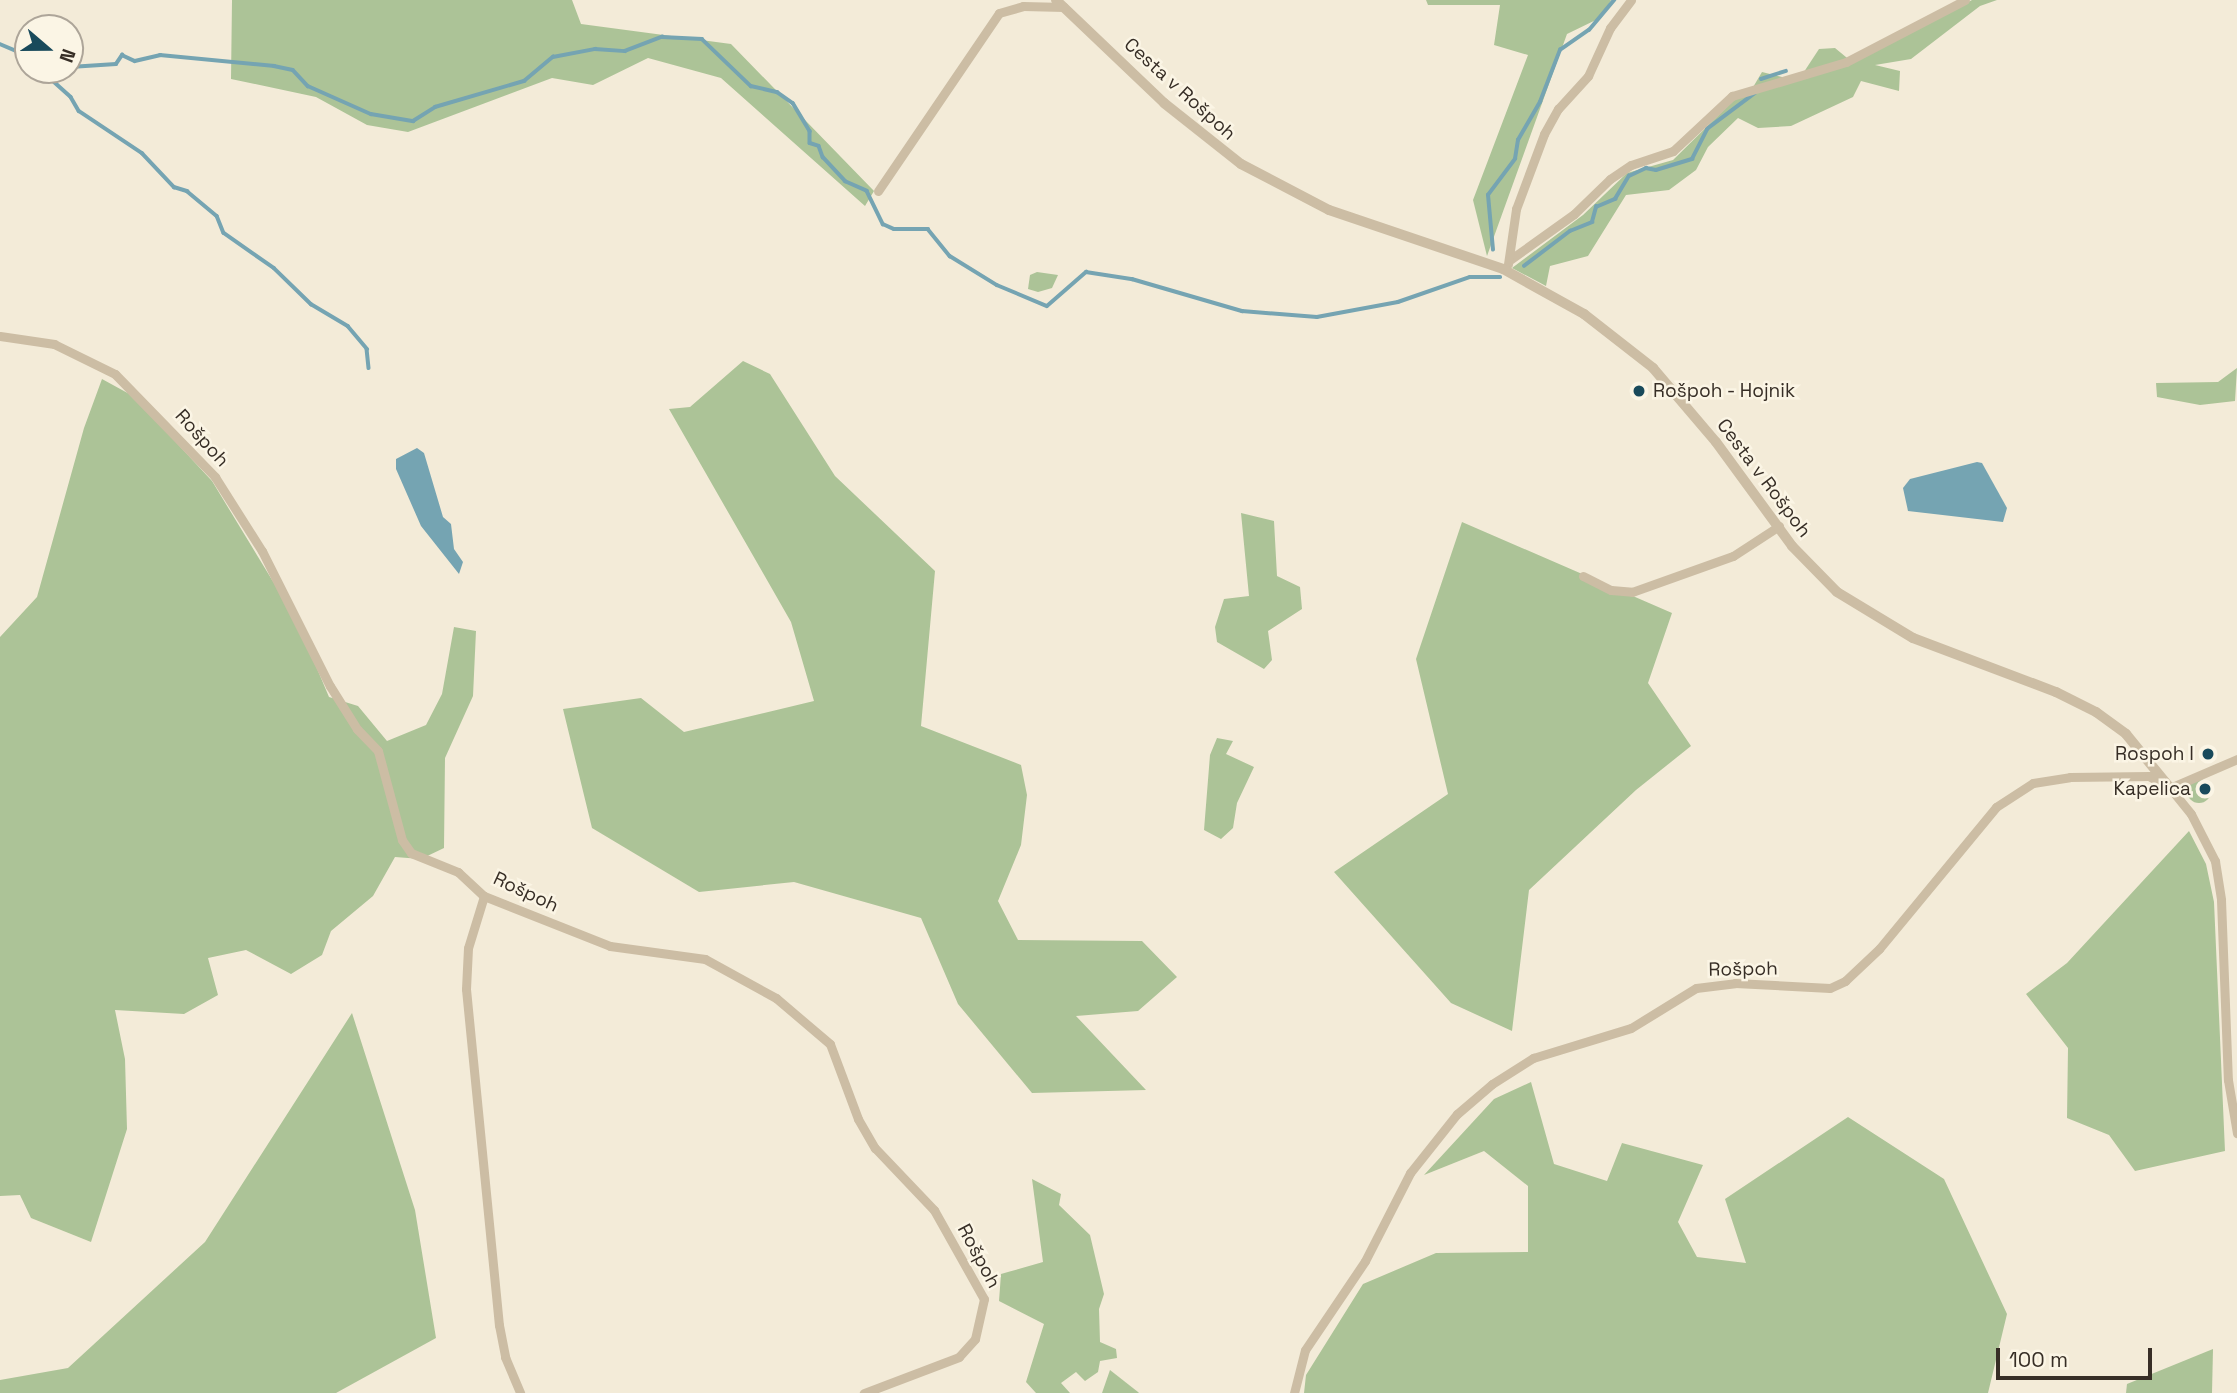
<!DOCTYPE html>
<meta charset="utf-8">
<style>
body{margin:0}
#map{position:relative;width:2237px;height:1393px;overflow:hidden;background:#f3ebd8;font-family:"Space Grotesk",sans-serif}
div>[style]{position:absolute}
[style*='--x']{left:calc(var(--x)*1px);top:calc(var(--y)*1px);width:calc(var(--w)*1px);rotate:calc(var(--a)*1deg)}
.green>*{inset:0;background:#acc397}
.round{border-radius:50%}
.water>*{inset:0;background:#75a4b2}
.stream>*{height:3.5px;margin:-1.75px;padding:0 1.75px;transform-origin:1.75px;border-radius:1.75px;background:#75a4b2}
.minor>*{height:9px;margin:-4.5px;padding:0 4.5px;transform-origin:4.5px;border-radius:4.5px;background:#ccbda4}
.tertiary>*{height:10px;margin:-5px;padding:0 5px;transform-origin:5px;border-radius:5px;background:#ccbda4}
.dots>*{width:19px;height:19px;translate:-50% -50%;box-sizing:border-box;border:4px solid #fbf5e5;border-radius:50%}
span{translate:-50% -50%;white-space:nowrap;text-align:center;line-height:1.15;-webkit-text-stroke:5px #fbf5e5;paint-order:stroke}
.street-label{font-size:19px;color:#372e26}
.poi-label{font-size:19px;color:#372e26}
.left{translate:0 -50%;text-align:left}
.right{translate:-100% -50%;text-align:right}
.north{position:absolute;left:14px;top:14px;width:70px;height:70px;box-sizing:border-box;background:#fbf5e5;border:2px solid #ada599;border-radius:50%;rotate:110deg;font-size:19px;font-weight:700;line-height:28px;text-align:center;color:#372e26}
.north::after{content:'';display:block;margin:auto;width:24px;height:32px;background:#194a5b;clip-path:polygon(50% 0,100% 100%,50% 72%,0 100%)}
.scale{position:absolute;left:1996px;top:1348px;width:156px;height:32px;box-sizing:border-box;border:4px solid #372e26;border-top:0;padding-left:9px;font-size:21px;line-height:24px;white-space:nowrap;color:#372e26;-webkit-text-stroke:5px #fbf5e5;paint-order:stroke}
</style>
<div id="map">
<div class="green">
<i style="clip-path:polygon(232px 0,572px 0,581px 24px,731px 44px,874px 191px,865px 206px,721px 78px,648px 58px,593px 85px,552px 78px,408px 132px,367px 125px,316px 97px,231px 79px)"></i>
<i style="clip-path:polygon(1426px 0,1611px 0,1602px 17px,1567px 34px,1487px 256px,1473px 200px,1528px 55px,1494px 45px,1500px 5px,1428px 5px)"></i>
<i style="clip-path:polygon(1972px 0,1997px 0,1980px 6px,1911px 59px,1875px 65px,1900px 71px,1899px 91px,1861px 81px,1853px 97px,1791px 126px,1758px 128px,1738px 118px,1708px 147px,1696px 170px,1669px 190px,1626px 195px,1588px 256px,1550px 266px,1546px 286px,1512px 268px,1583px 215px,1627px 173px,1673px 160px,1737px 97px,1749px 94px,1762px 72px,1798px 81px,1819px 49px,1835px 48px,1852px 62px)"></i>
<i style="clip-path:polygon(1037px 272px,1058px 275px,1052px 288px,1038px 292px,1028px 289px,1030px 275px)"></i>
<i style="clip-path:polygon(743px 361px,770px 374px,835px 476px,935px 571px,921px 726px,1021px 765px,1027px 795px,1021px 845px,998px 901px,1018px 940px,1142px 941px,1177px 977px,1138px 1011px,1076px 1016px,1146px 1090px,1032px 1093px,958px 1004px,921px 918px,794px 882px,699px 892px,592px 828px,563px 709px,641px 698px,684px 732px,814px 701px,791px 622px,669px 409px,690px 407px)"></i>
<i style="clip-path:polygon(2237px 368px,2235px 401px,2200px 405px,2157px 397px,2156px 383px,2218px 382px)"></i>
<i style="clip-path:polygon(102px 379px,133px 396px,212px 481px,297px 621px,329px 697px,358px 706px,387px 741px,426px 725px,442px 694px,454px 627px,476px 631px,473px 696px,445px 758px,444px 848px,421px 859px,395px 857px,373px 896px,331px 931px,322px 955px,291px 974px,246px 950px,208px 958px,218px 995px,184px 1014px,115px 1010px,125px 1059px,127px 1129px,91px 1242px,31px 1218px,20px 1195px,0 1196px,0 637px,37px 597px,84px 428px)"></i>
<i style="clip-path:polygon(1241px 513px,1274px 521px,1277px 576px,1300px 587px,1302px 609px,1268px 631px,1272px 660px,1264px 669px,1217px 642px,1215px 627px,1224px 599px,1249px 596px)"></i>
<i style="clip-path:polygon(1462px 522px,1672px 613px,1648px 683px,1691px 746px,1636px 790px,1529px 890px,1512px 1031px,1451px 1003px,1334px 872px,1448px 794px,1416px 659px)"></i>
<i style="clip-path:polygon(1217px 738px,1233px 741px,1226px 754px,1254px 767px,1237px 803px,1233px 828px,1221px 839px,1204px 830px,1210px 755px)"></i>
<i class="round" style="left:2187px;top:779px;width:24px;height:24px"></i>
<i style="clip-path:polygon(2189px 831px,2206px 864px,2214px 902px,2225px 1151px,2135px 1171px,2109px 1135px,2067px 1118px,2068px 1048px,2026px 994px,2067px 963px)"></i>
<i style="clip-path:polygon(352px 1013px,415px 1210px,436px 1338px,336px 1393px,0 1393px,0 1380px,68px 1368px,205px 1242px)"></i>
<i style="clip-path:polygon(1531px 1082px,1554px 1164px,1607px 1181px,1622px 1143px,1703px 1165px,1678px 1222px,1697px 1257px,1746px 1263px,1725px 1199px,1848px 1117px,1944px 1179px,2007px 1314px,1988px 1393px,1304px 1393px,1306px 1375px,1363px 1284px,1436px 1253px,1528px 1252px,1528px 1186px,1484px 1151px,1424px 1175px,1494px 1099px)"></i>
<i style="clip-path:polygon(1032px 1179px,1061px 1194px,1059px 1205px,1090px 1235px,1104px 1294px,1099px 1309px,1100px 1342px,1116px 1349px,1117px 1358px,1100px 1361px,1098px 1372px,1085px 1381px,1076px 1372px,1061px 1383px,1070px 1393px,1036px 1393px,1026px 1382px,1044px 1324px,999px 1301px,1001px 1274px,1043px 1262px)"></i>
<i style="clip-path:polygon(2213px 1349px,2212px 1393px,2126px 1393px,2127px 1384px)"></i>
<i style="clip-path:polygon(1110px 1370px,1138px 1392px,1139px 1393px,1102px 1393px)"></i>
</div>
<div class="water">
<i style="clip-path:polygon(417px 448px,424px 453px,443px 517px,451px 524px,454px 549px,463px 562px,459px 574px,421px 526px,396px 469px,396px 459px)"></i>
<i style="clip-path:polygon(1977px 462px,1982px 463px,2007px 508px,2003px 522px,1908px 511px,1903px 488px,1910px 479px)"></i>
</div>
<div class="stream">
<i style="--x:0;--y:44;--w:30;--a:23"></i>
<i style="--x:70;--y:67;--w:46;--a:-3.7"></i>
<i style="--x:116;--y:64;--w:11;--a:-56"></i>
<i style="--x:122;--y:55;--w:14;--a:25"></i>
<i style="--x:135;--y:61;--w:26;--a:-13"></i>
<i style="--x:160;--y:55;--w:115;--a:5.5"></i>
<i style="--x:274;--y:66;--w:19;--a:12"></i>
<i style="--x:293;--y:70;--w:22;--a:47"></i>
<i style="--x:308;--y:86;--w:69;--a:24"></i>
<i style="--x:371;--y:114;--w:43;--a:9.5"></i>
<i style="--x:413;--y:121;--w:26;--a:-32"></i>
<i style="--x:435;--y:107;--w:93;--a:-16.3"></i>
<i style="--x:524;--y:81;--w:38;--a:-40"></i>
<i style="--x:553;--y:57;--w:43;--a:-10.8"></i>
<i style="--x:595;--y:49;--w:30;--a:4"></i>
<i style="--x:625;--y:51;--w:40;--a:-21"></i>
<i style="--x:662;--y:37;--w:40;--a:2.9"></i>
<i style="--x:702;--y:39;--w:68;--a:43.8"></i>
<i style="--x:751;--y:86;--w:27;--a:13"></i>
<i style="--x:777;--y:92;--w:19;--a:35"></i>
<i style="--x:793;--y:103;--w:33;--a:59"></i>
<i style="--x:810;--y:131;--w:12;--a:90"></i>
<i style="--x:810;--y:143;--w:9;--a:18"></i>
<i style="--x:819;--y:146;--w:12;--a:70"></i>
<i style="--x:823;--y:157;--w:33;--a:47"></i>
<i style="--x:845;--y:181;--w:24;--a:24"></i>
<i style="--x:867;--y:191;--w:37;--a:64"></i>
<i style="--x:883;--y:224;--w:12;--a:24"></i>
<i style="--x:894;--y:229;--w:34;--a:0"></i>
<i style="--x:928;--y:229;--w:35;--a:51"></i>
<i style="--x:950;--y:256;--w:55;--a:31.7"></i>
<i style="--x:997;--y:285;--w:54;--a:22.8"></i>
<i style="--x:1047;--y:306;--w:52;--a:-41.1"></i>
<i style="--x:1086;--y:272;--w:47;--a:8.7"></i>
<i style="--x:1132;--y:279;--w:115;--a:16.2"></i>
<i style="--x:1242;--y:311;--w:75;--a:4.6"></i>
<i style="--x:1317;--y:317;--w:82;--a:-10.5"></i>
<i style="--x:1398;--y:302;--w:76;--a:-19.1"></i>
<i style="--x:1470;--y:277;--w:30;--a:0"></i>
<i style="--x:41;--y:70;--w:40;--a:42"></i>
<i style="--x:71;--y:97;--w:16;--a:60"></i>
<i style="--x:79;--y:111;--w:76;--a:33.7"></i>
<i style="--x:142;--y:153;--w:47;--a:46.7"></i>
<i style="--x:174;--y:187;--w:14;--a:17"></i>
<i style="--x:187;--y:191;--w:39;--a:40"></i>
<i style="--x:217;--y:216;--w:18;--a:68"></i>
<i style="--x:224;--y:233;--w:61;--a:35"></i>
<i style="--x:274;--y:268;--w:52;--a:44.2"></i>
<i style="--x:311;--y:304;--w:43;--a:30.7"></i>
<i style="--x:348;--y:326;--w:30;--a:50"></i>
<i style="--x:367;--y:349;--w:19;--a:84"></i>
<i style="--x:1761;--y:79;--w:26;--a:-18"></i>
<i style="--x:1493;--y:250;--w:55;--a:-95.2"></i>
<i style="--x:1488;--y:195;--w:45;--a:-53.1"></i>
<i style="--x:1515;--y:159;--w:19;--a:-81"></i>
<i style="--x:1518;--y:140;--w:44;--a:-59.9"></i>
<i style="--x:1540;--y:102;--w:56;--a:-69"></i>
<i style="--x:1560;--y:50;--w:35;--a:-35"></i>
<i style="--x:1589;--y:30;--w:39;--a:-50"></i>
<i style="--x:1524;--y:266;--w:58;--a:-37.3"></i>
<i style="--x:1570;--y:231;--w:24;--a:-22"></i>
<i style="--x:1592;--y:222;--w:16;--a:-75"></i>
<i style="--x:1596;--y:207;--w:21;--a:-23"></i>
<i style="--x:1615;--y:199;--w:27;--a:-59"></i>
<i style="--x:1629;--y:176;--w:19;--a:-25"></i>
<i style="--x:1646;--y:168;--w:10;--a:11"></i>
<i style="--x:1656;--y:170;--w:38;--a:-17"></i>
<i style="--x:1692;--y:159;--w:34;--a:-63"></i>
<i style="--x:1707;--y:129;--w:60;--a:-36.9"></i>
</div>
<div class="minor">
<i style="--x:878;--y:191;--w:215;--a:-55.8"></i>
<i style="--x:999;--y:13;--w:25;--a:-16"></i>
<i style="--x:1023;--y:6;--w:41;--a:1.4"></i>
<i style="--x:1511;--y:259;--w:77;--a:-35.5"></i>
<i style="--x:1574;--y:214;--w:50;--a:-44.2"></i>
<i style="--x:1610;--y:179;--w:25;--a:-34"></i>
<i style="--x:1631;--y:165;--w:44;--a:-18.4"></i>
<i style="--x:1673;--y:151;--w:81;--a:-43"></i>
<i style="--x:1732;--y:96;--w:119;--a:-16.6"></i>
<i style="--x:1846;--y:62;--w:134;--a:-27.5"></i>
<i style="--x:1508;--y:264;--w:56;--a:-81.7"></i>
<i style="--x:1516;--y:209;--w:80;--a:-69.5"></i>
<i style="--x:1544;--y:134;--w:29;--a:-61"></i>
<i style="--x:1558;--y:109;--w:45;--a:-47.7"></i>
<i style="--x:1588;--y:76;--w:53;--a:-65.4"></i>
<i style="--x:1610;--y:28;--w:35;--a:-53"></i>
<i style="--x:0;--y:336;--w:55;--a:8.4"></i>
<i style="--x:54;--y:344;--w:68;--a:26.2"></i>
<i style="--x:115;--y:374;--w:144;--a:45.8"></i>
<i style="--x:215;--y:477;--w:88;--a:57.6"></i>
<i style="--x:262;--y:551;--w:151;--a:63.3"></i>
<i style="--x:330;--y:686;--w:51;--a:57.9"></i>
<i style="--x:357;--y:729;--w:30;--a:46"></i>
<i style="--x:378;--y:751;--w:92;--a:74.9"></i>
<i style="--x:402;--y:840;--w:16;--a:55"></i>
<i style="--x:411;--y:853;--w:51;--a:22"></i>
<i style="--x:458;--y:872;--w:35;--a:43"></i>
<i style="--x:484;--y:896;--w:136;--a:21.6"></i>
<i style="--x:610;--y:946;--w:96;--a:7.8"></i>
<i style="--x:705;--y:959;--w:81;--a:28.8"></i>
<i style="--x:776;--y:998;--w:71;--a:40.4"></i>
<i style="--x:830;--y:1044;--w:80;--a:69.5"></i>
<i style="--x:858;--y:1119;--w:34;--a:60"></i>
<i style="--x:875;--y:1148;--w:86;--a:46.4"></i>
<i style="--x:934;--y:1210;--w:102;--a:60.7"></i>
<i style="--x:984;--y:1299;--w:41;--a:102.7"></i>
<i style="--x:975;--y:1339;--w:24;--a:132"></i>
<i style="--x:959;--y:1357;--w:102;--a:159.2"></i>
<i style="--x:1583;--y:576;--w:31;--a:27"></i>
<i style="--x:1611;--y:590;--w:21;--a:5"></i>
<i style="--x:1632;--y:592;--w:107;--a:-19.6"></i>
<i style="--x:1733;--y:556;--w:55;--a:-33.1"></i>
<i style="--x:2170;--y:788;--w:73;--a:-23.4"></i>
<i style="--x:484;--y:896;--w:54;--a:107.1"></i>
<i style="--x:468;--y:948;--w:41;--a:92.8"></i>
<i style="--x:466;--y:989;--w:338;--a:84.4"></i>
<i style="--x:499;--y:1325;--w:33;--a:79"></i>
<i style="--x:505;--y:1357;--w:39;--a:67"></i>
<i style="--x:1294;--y:1393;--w:44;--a:-75.7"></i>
<i style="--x:1305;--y:1350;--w:107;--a:-56"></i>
<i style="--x:1365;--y:1261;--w:99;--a:-62.9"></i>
<i style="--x:1410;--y:1173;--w:75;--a:-51.5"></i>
<i style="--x:1457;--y:1114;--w:46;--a:-40.6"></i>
<i style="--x:1492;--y:1084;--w:49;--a:-32.4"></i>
<i style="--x:1533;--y:1058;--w:102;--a:-17"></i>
<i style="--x:1631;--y:1028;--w:76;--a:-31.6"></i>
<i style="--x:1696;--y:988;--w:39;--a:-7"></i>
<i style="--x:1735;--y:983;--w:95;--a:3"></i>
<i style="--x:1830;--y:988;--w:17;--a:-25"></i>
<i style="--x:1845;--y:981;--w:47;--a:-43.3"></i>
<i style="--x:1879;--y:949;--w:184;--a:-50.5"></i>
<i style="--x:1996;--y:807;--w:44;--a:-33"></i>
<i style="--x:2033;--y:783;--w:37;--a:-9"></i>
<i style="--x:2070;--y:777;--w:79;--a:-0.7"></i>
<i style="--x:2149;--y:776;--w:24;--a:30"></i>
<i style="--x:2170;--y:788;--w:33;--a:51"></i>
<i style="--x:2191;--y:814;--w:53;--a:62.9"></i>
<i style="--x:2215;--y:861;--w:39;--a:81"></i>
<i style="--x:2221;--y:900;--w:180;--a:87.8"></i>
<i style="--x:2228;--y:1080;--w:54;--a:80.4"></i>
</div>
<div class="tertiary">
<i style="--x:1056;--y:0;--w:149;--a:43.6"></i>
<i style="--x:1164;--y:103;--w:98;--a:38.4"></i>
<i style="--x:1241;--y:164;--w:99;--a:27.6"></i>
<i style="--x:1329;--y:210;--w:184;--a:18.7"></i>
<i style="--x:1503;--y:269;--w:93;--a:29.1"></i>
<i style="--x:1584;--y:314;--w:88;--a:38"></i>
<i style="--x:1653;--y:368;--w:97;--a:49.6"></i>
<i style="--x:1716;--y:442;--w:129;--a:53.8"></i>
<i style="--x:1792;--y:546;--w:64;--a:45.6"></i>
<i style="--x:1837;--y:592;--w:89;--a:31.2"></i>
<i style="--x:1913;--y:638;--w:153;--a:20.7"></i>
<i style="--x:2056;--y:692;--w:45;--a:26.6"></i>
<i style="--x:2096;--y:712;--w:37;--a:36"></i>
<i style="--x:2126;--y:734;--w:70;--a:50.8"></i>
</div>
<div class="dots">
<i style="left:1639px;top:391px;background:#194a5b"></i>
<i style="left:2208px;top:754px;background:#194a5b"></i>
<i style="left:2205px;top:789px;background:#194a5b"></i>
</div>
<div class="street-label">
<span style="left:1180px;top:89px;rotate:42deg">Cesta v Rošpoh</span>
<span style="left:202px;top:438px;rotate:48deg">Rošpoh</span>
<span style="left:1764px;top:478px;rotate:53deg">Cesta v Rošpoh</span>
<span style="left:526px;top:892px;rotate:25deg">Rošpoh</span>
<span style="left:1743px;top:969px;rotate:-1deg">Rošpoh</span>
<span style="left:979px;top:1256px;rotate:62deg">Rošpoh</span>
</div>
<div class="poi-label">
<span class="left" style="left:1653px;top:391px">Rošpoh - Hojnik</span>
<span class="right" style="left:2194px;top:754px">Rospoh I</span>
<span class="right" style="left:2191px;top:789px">Kapelica</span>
</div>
<div class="north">N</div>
<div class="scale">100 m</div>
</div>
